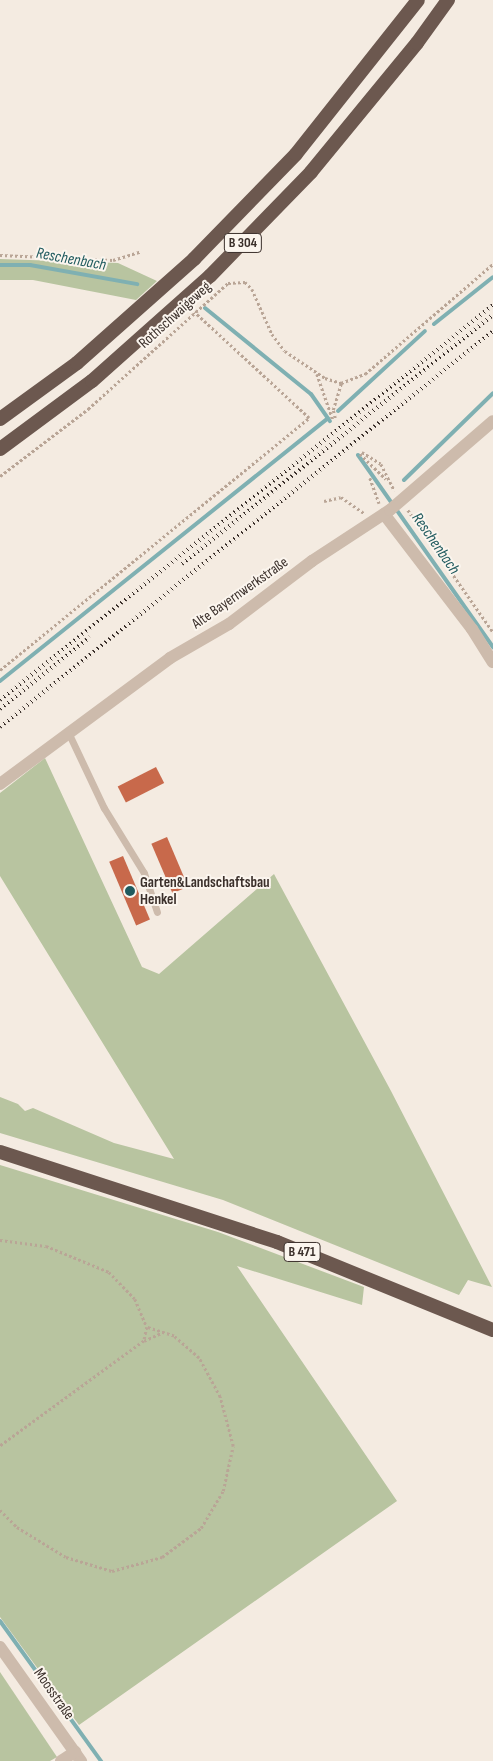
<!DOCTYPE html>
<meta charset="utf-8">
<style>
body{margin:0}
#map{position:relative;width:493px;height:1761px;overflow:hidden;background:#f4ebe1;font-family:"Sofia Sans Condensed",sans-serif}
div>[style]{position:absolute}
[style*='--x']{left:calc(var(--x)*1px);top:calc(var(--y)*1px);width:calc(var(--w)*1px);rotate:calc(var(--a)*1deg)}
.green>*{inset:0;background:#b8c4a0}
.stream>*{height:4px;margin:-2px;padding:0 2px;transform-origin:2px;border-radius:2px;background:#7fb0b2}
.building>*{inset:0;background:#c8694b;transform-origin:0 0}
.path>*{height:2.5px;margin-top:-1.25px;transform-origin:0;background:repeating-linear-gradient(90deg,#b9a596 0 2.5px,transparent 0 5px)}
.service>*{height:7px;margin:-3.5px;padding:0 3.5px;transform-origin:3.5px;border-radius:3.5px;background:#cdbbac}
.minor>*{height:12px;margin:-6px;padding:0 6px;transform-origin:6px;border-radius:6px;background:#cdbbac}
.trunk>*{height:14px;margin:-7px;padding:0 7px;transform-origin:7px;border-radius:7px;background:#6c584f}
.rail>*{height:4px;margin-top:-2px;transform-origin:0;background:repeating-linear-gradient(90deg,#3b302b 0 1px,transparent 0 5px)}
.dots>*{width:14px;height:14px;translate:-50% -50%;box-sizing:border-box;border:2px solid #fbf5ee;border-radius:50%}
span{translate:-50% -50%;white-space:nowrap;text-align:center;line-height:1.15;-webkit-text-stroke:4px #fbf5ee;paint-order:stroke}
.shield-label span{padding:1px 4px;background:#fbf5ee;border:1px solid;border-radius:4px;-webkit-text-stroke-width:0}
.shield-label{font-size:14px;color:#3b302b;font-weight:700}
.street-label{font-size:15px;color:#3b302b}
.poi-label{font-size:15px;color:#3b302b;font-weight:700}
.left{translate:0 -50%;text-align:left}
.water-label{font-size:16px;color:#1f5a5e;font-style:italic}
</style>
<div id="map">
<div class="green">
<i style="clip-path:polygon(0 259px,118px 263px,157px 281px,136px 300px,33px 280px,0 280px)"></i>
<i style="clip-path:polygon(45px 758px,142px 967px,159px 974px,274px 874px,391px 1091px,492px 1287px,468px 1280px,459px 1295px,223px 1200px,0 1133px,0 1097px,18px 1104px,25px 1111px,33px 1108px,114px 1143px,174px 1159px,0 876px,0 793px)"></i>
<i style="clip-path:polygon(0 1165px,218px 1232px,364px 1287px,362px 1305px,237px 1266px,397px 1501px,79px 1725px,0 1617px)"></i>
<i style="clip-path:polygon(0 1672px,57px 1757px,50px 1761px,0 1761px)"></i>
</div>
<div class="stream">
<i style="--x:0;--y:265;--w:30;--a:0"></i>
<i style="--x:30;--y:265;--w:109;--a:10.1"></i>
<i style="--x:205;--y:308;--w:136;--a:39.1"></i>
<i style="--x:311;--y:394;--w:33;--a:55"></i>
<i style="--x:434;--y:324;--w:75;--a:-38.5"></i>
<i style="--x:338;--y:411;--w:118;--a:-42.6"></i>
<i style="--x:358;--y:455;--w:235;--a:54.9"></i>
<i style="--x:404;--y:480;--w:124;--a:-44.3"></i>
<i style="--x:0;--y:681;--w:420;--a:-38.7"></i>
<i style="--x:0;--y:1621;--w:173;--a:54.2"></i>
</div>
<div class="building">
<i style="left:156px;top:767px;width:18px;height:43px;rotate:63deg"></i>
<i style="left:167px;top:837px;width:54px;height:17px;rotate:67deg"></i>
<i style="left:123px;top:856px;width:69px;height:15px;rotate:67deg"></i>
</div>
<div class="path">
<i style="--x:0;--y:255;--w:113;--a:2.5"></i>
<i style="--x:113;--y:260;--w:28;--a:-17"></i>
<i style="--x:317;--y:374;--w:49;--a:70.8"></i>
<i style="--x:335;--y:418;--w:8;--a:-104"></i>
<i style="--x:333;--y:410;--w:28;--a:-73"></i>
<i style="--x:362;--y:452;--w:22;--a:32"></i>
<i style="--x:381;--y:464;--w:30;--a:63"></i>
<i style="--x:360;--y:454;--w:36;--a:44"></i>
<i style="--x:0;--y:476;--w:111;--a:-37.3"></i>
<i style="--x:88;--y:409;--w:188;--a:-42"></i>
<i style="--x:228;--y:283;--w:17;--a:-3"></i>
<i style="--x:245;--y:282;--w:10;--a:45"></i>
<i style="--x:252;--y:289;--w:49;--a:66"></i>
<i style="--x:272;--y:334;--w:21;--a:53"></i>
<i style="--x:285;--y:351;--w:48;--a:34"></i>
<i style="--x:325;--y:378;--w:17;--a:17"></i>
<i style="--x:341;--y:383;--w:26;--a:-21"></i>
<i style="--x:365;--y:374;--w:169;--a:-40.7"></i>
<i style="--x:370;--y:478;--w:27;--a:70"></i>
<i style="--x:324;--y:501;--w:17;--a:-13"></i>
<i style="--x:341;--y:497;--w:28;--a:35"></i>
<i style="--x:408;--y:510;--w:149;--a:55.1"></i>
<i style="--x:0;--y:670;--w:399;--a:-39.2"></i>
<i style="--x:309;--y:418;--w:156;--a:-137.3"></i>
<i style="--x:0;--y:1240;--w:46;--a:7.4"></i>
<i style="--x:46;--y:1246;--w:68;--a:22.4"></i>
<i style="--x:109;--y:1272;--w:37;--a:46"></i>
<i style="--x:135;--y:1299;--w:30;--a:67"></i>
<i style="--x:147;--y:1327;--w:14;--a:102"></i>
<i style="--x:144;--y:1341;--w:178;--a:143.9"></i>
<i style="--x:144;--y:1341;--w:21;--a:-25"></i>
<i style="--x:0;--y:1510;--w:24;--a:45"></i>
<i style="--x:17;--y:1527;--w:57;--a:31.5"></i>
<i style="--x:66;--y:1557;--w:48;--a:16.9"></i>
<i style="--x:112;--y:1571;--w:52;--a:-15.6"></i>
<i style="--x:162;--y:1557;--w:49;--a:-36.6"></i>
<i style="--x:201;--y:1528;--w:43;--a:-59.3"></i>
<i style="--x:223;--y:1491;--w:46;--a:-77.5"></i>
<i style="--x:233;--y:1446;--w:51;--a:-104.9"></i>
<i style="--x:220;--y:1397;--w:44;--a:-118.3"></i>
<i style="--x:199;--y:1358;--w:33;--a:-139"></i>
<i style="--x:174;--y:1336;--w:28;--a:-162"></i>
</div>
<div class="service">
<i style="--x:68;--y:732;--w:84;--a:64.7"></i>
<i style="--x:104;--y:808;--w:76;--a:58.4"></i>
<i style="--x:144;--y:873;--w:41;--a:71.6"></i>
</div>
<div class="minor">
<i style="--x:384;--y:514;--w:145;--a:52.6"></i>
<i style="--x:472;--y:629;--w:39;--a:58"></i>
<i style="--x:0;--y:784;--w:212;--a:-36.5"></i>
<i style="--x:170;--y:658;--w:68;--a:-30"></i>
<i style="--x:229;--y:624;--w:104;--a:-37.2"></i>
<i style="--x:312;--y:561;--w:93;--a:-33.2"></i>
<i style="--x:390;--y:510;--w:136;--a:-40.8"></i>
<i style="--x:0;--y:1647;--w:140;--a:54.6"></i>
<i style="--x:61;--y:1761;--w:17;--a:-33"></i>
</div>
<div class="trunk">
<i style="--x:0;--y:419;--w:95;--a:-36"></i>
<i style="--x:77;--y:363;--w:157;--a:-41.6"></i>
<i style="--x:194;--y:259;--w:146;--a:-45.8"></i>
<i style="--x:296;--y:154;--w:196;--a:-51.6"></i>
<i style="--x:0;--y:449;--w:114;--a:-36.5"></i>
<i style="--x:92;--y:381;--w:158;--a:-41.7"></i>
<i style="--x:210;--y:276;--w:145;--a:-45.8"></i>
<i style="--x:311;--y:172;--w:167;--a:-50.6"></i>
<i style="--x:417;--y:43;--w:53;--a:-54.2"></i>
<i style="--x:0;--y:1152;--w:291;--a:18"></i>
<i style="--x:277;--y:1242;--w:233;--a:22.2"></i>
</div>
<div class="rail">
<i style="--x:182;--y:564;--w:398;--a:-38.7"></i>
<i style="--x:0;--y:700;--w:632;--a:-38.7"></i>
<i style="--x:0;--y:709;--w:115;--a:-38.7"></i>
<i style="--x:0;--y:727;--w:632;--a:-38.77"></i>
</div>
<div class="dots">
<i style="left:130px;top:891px;background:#1f5a5e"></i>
</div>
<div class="shield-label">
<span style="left:243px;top:243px">B 304</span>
<span style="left:302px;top:1252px">B 471</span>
</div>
<div class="street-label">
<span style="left:175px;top:315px;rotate:-42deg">Rothschwaigeweg</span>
<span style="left:240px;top:593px;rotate:-35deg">Alte Bayernwerkstraße</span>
<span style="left:54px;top:1694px;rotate:55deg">Moosstraße</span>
</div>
<div class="poi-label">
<span class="left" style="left:140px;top:891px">Garten&amp;Landschaftsbau<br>Henkel</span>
</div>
<div class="water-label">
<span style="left:71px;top:260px;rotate:10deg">Reschenbach</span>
<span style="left:435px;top:544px;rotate:55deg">Reschenbach</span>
</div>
</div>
